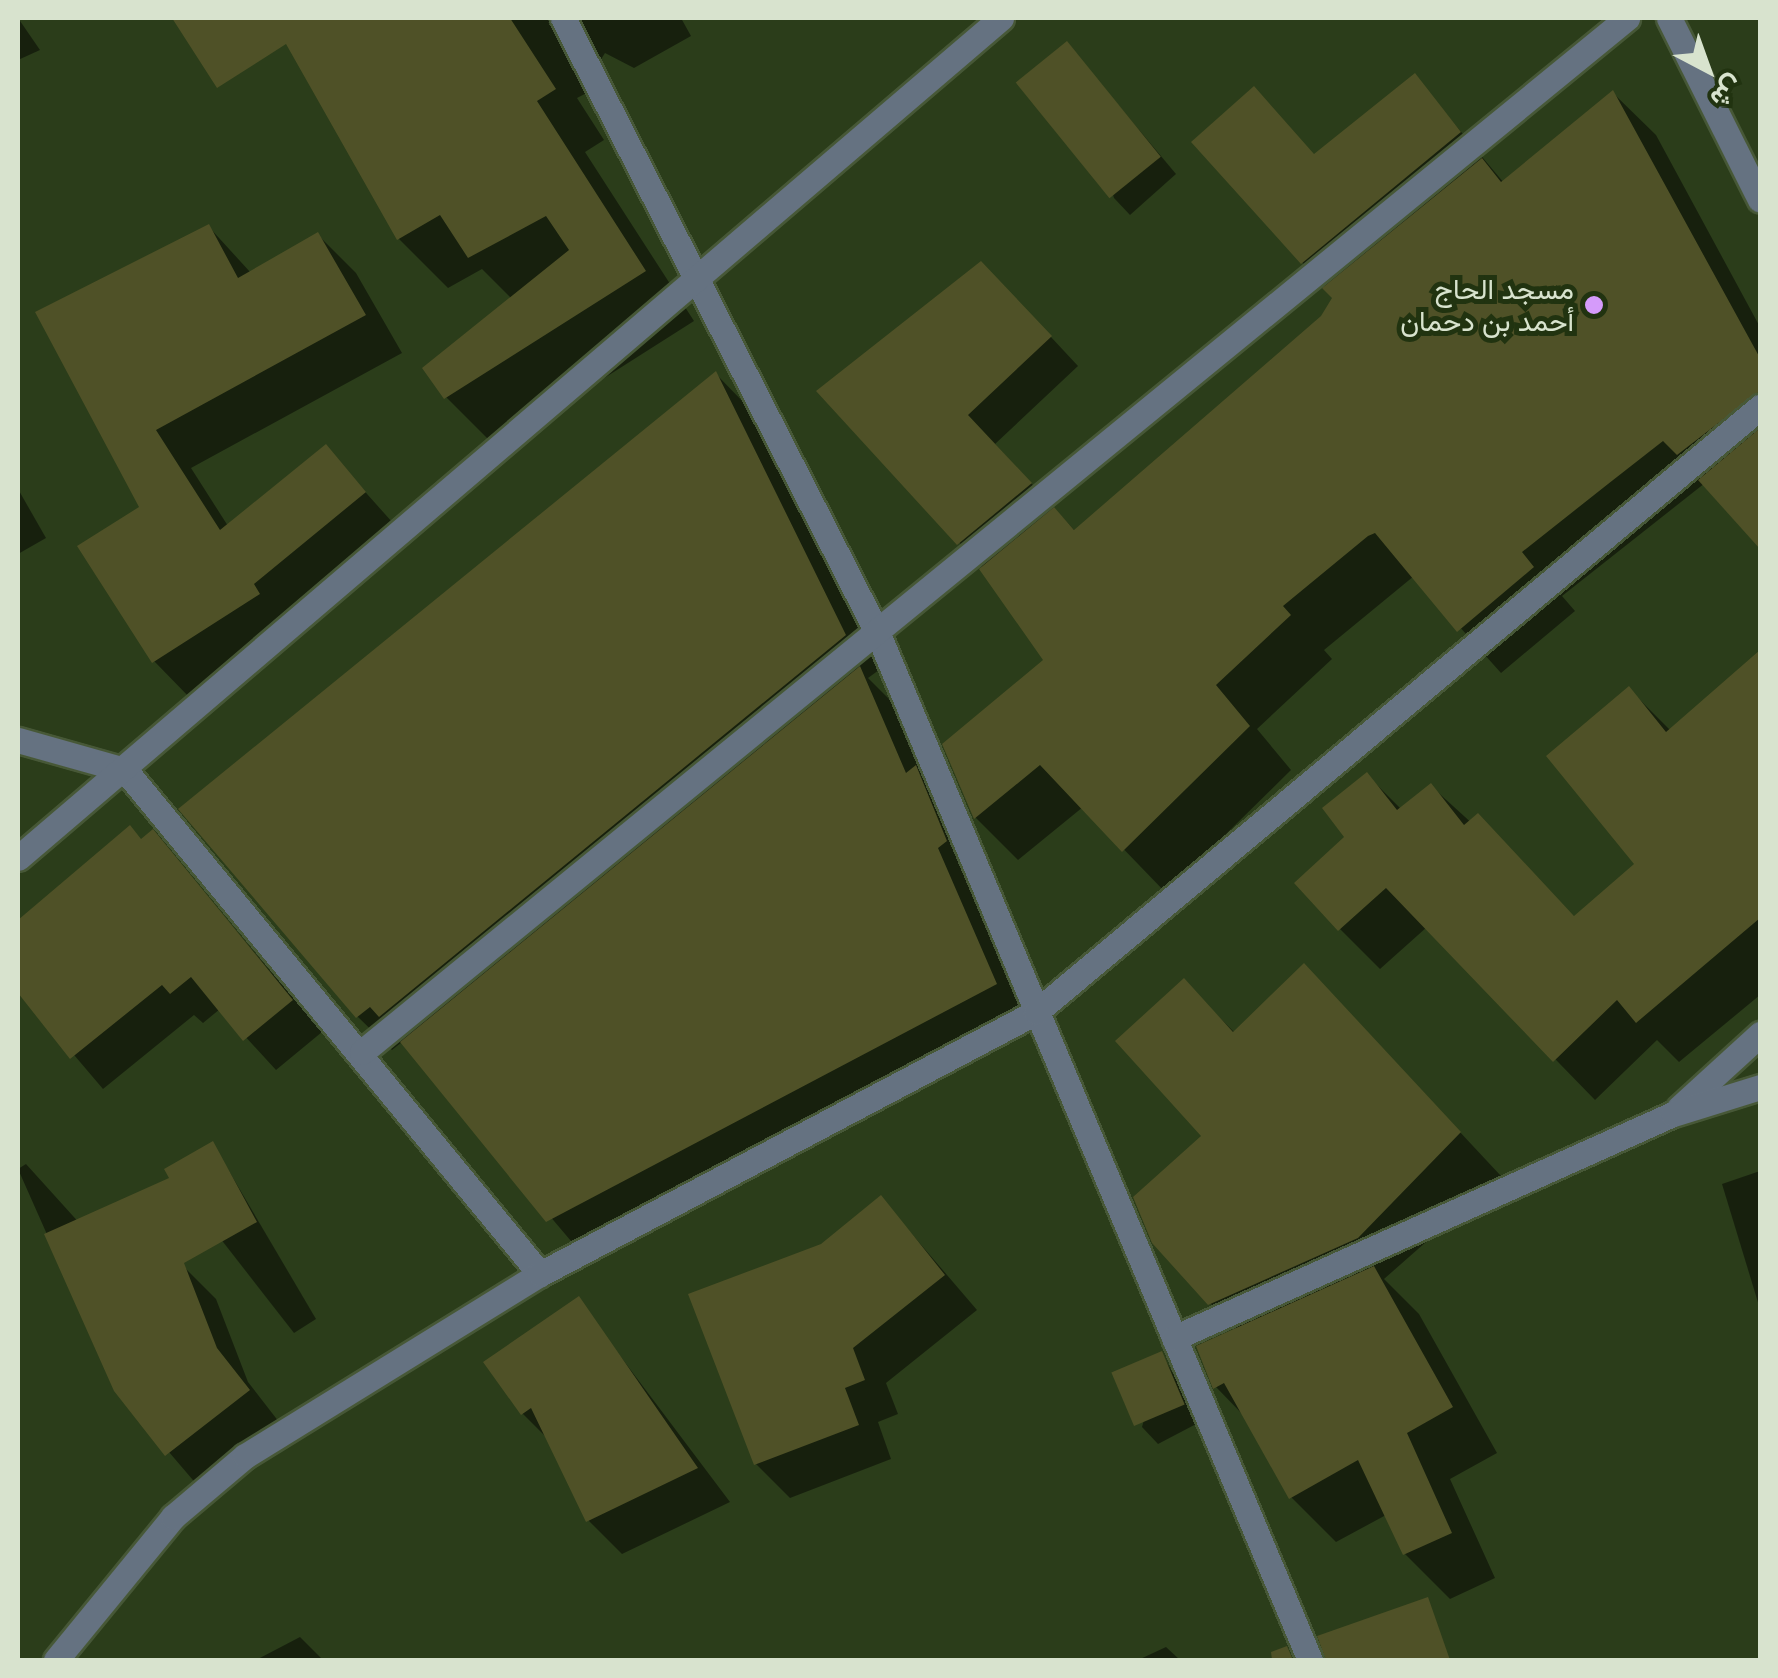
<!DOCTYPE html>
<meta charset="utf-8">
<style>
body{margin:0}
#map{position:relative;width:1778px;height:1678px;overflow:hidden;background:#2b3d1a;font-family:Lora,Vazirmatn,serif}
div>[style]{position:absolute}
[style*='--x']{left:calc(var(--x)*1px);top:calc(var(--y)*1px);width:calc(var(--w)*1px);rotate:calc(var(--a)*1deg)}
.shadow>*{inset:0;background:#0007}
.building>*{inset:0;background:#4f5127;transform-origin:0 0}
.roads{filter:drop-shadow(2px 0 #475837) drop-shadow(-2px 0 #475837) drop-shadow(0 2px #475837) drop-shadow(0 -2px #475837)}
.minor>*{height:25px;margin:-12.5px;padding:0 12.5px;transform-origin:12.5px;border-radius:12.5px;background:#657281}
.dots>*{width:28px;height:28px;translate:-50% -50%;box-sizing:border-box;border:5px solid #213310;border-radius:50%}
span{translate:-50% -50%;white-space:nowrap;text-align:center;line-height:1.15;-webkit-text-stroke:10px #213310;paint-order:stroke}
.poi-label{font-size:28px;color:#d8e3ce}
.right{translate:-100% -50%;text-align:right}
.frame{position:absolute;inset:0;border:20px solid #d8e3ce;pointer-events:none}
.north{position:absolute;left:1658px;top:20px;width:100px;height:100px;-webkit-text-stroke:8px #213310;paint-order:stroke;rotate:139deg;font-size:28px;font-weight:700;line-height:40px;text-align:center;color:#d8e3ce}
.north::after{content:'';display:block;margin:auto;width:35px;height:45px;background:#d8e3ce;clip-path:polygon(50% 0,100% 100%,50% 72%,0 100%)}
</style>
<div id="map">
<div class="shadow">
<i style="clip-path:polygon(18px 18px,40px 50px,18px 60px)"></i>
<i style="clip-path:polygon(274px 18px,681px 18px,691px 36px,634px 68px,605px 53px,595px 69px,602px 85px,577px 98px,604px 140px,585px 152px,694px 321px,496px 447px,446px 397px,512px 299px,482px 269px,448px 288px,399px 239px)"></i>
<i style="clip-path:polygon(1067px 44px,1176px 174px,1130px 215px,1114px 198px)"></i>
<i style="clip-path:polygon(1415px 77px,1504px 183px,1613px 93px,1656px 135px,1760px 327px,1760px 544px,1705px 483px,1562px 596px,1575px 611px,1501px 673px,1414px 576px,1324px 650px,1332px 659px,1257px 729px,1291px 770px,1166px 893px,1083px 807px,1018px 860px,976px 818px,945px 744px,1046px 661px,983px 568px,820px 392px,1010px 293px,1078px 366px,995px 444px,1076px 532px,1323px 318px,1335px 298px,1302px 262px,1316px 156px)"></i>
<i style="clip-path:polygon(209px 227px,251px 273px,318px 235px,356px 273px,402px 353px,191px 468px,228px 526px,326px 448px,401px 532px,191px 699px,154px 661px,142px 508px,38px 313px)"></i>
<i style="clip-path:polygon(716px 374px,749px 408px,879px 670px,868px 678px,893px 703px,1029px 1018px,582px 1254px,402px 1042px,392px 1050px,358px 1017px,182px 809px)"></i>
<i style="clip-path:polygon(18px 489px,46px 538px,18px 554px)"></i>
<i style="clip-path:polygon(1760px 654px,1760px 995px,1679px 1062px,1657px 1040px,1595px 1100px,1427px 927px,1380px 969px,1340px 929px,1348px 837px,1367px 775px,1402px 810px,1431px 786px,1576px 918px,1637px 864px,1629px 689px,1671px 731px)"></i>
<i style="clip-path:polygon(153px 833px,322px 1032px,276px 1070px,220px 1009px,203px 1023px,194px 1015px,103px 1089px,18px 989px,18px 937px)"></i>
<i style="clip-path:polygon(1184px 982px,1235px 1033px,1345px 1009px,1501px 1176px,1384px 1279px,1419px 1314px,1497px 1453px,1450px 1479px,1495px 1578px,1450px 1599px,1405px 1554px,1386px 1515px,1336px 1542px,1291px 1497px,1247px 1419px,1216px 1387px,1237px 1330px,1210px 1303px,1204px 1136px)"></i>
<i style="clip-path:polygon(213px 1144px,316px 1319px,294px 1333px,167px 1170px)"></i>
<i style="clip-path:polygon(26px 1164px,148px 1299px,185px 1268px,216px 1299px,248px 1382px,279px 1422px,198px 1486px,116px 1390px,18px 1169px)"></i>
<i style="clip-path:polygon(1760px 1171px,1760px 1309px,1722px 1184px)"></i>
<i style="clip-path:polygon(881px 1198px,977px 1310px,886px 1383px,898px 1414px,878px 1422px,891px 1459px,790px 1498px,756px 1464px,822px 1246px)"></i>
<i style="clip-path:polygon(578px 1300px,730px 1502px,622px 1554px,589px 1521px,550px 1441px,522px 1413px)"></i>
<i style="clip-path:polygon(1162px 1354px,1200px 1422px,1158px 1444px,1142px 1427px)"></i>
<i style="clip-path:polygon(300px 1637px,323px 1660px,256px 1660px)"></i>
<i style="clip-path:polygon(1166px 1647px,1180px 1660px,1138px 1660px)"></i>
</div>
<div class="building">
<i style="clip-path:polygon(172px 18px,510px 18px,556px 89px,537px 101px,646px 271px,444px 399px,422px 368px,569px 250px,546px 216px,468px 258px,440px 215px,397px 240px,286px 44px,217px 88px)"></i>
<i style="left:1067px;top:41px;width:149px;height:66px;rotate:51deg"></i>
<i style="clip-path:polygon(1415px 73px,1461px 132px,1301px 264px,1191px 142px,1254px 86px,1314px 154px)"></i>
<i style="clip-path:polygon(1613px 90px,1760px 358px,1760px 391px,1677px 455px,1663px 441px,1608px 484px,1522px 552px,1534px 567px,1457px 632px,1375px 533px,1368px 536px,1283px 606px,1291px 615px,1216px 685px,1250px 726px,1122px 852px,1040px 765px,974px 819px,942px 744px,1043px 660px,979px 569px,1054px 507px,1074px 530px,1321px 316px,1332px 298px,1322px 288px,1482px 158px,1501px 182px)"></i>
<i style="clip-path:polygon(209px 224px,238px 278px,318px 232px,366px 315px,156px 430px,220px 530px,326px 444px,366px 492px,254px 584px,260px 594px,152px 663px,77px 546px,139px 507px,35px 312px)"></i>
<i style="clip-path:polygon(981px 261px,1052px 336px,968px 415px,1032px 483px,957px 545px,816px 391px)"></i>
<i style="clip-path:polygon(716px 371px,846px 635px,379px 1017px,370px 1007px,356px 1018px,178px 809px)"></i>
<i style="clip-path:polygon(1760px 428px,1760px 549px,1698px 480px)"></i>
<i style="clip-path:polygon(1760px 650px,1760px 918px,1636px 1023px,1617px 1000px,1553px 1062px,1386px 888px,1338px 931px,1294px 883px,1344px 837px,1322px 808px,1367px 772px,1397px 810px,1431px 783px,1464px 825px,1478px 813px,1574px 916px,1634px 864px,1546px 756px,1629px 686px,1666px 732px)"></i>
<i style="clip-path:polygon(860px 666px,906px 773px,916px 765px,947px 841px,938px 848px,997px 984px,546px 1222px,400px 1042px)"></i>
<i style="clip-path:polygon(130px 825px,141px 839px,153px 829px,293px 1000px,243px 1041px,191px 977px,170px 994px,162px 985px,70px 1059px,18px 993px,18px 920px)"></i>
<i style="clip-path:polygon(1304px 963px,1461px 1132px,1358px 1238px,1208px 1305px,1152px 1243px,1133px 1197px,1201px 1136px,1115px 1041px,1184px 978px,1233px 1032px)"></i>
<i style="clip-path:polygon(213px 1141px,257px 1222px,184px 1263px,217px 1348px,250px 1390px,165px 1456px,114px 1391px,44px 1234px,169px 1178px,164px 1169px)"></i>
<i style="clip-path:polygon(881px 1195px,945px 1275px,853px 1348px,865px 1380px,845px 1388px,859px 1425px,754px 1465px,688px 1294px,821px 1244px)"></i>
<i style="clip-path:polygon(1374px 1266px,1453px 1407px,1407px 1433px,1452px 1533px,1403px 1555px,1358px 1460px,1289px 1499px,1224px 1383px,1213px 1389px,1196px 1346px)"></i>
<i style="clip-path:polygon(579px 1296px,698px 1468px,586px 1522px,531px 1408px,521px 1415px,483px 1362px)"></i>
<i style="left:1162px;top:1351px;width:58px;height:55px;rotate:67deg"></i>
<i style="clip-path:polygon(1428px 1597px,1450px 1660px,1326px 1660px,1317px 1636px)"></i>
<i style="clip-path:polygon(1287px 1646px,1293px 1660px,1272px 1660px,1271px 1652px)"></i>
</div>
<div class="roads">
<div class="minor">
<i style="--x:563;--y:18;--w:692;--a:62.92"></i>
<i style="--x:878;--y:634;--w:1113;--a:67.17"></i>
<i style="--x:1669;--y:18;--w:203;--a:63.4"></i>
<i style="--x:18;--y:740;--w:111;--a:15.7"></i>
<i style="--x:125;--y:770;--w:653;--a:50.53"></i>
<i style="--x:18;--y:858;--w:1293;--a:-40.51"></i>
<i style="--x:362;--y:1052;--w:1634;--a:-39.26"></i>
<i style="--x:1679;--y:1108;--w:110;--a:-42.4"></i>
<i style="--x:1174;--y:1338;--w:547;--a:-24.18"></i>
<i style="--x:1673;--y:1114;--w:91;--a:-17.2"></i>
<i style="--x:56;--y:1660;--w:185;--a:-50.7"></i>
<i style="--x:173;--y:1517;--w:94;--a:-40.3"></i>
<i style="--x:245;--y:1456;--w:347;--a:-31.7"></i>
<i style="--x:540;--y:1274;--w:561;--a:-27.84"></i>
<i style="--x:1036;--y:1012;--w:944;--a:-39.88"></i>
</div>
</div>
<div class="dots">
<i style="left:1594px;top:305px;background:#d59bfa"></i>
</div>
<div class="poi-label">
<span class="right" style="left:1574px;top:305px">مسجد الحاج<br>أحمد بن دحمان</span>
</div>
<div class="frame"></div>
<div class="north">ش</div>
</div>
